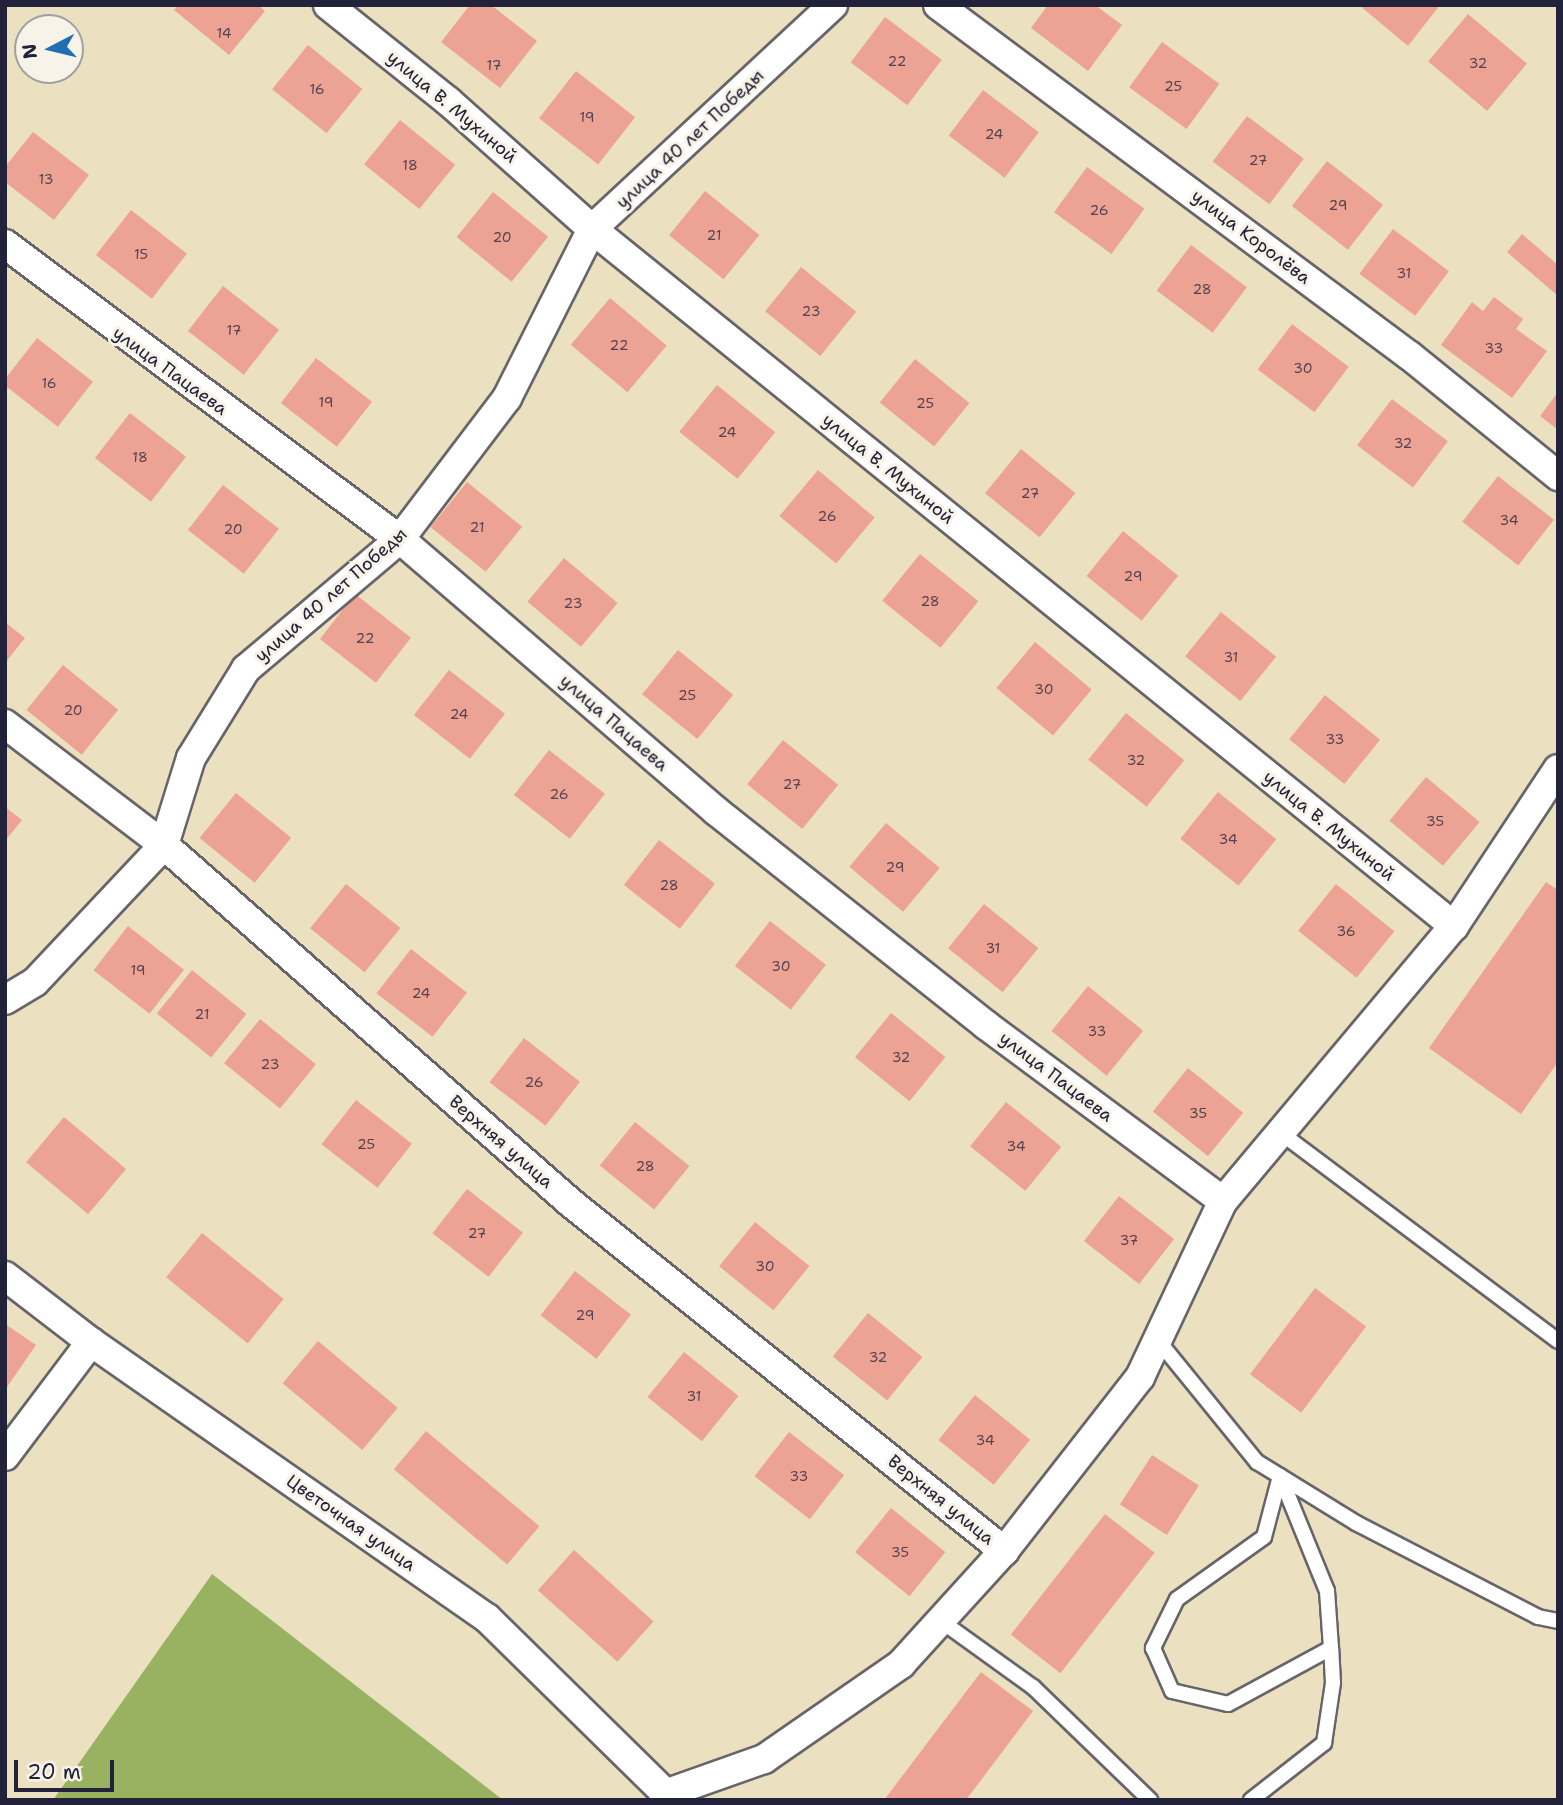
<!DOCTYPE html>
<meta charset="utf-8">
<style>
body{margin:0}
#map{position:relative;width:1563px;height:1805px;overflow:hidden;background:#ebe1c0;font-family:"Shantell Sans",sans-serif}
div>[style]{position:absolute}
[style*='--x']{left:calc(var(--x)*1px);top:calc(var(--y)*1px);width:calc(var(--w)*1px);rotate:calc(var(--a)*1deg)}
.forest>*{inset:0;background:#99b262}
.building>*{inset:0;background:#eda393;transform-origin:0 0}
.roads{filter:drop-shadow(2px 0 #68656a) drop-shadow(-2px 0 #68656a) drop-shadow(0 2px #68656a) drop-shadow(0 -2px #68656a)}
.lane>*{height:14px;margin:-7px;padding:0 7px;transform-origin:7px;border-radius:7px;background:#fff}
.street>*{height:28px;margin:-14px;padding:0 14px;transform-origin:14px;border-radius:14px;background:#fff}
span{translate:-50% -50%;white-space:nowrap;text-align:center;line-height:1.15;-webkit-text-stroke:6px #f7f3e8;paint-order:stroke}
.number-label{font-size:14px;color:#554251}
.number-label span{-webkit-text-stroke-width:0}
.street-label{font-size:18px;color:#22223b}
.frame{position:absolute;inset:0;border:7px solid #22223b;pointer-events:none}
.north{position:absolute;left:14px;top:14px;width:70px;height:70px;box-sizing:border-box;background:#f7f3e8;border:2px solid #a29fa3;border-radius:50%;rotate:263deg;font-size:19px;font-weight:700;line-height:28px;text-align:center;color:#22223b}
.north::after{content:'';display:block;margin:auto;width:24px;height:32px;background:#1f6fb2;clip-path:polygon(50% 0,100% 100%,50% 72%,0 100%)}
.scale{position:absolute;left:14px;top:1760px;width:100px;height:32px;box-sizing:border-box;border:4px solid #22223b;border-top:0;padding-left:9px;font-size:21px;line-height:24px;white-space:nowrap;color:#22223b;-webkit-text-stroke:5px #f7f3e8;paint-order:stroke}
</style>
<div id="map">
<div class="forest">
<i style="clip-path:polygon(212px 1574px,503px 1800px,53px 1800px)"></i>
</div>
<div class="building">
<i style="clip-path:polygon(178px 5px,258px 5px,265px 11px,229px 55px,174px 10px)"></i>
<i style="clip-path:polygon(470px 5px,491px 5px,537px 41px,500px 88px,441px 42px)"></i>
<i style="clip-path:polygon(1048px 5px,1095px 5px,1122px 25px,1088px 71px,1031px 28px)"></i>
<i style="clip-path:polygon(1359px 5px,1440px 5px,1408px 46px)"></i>
<i style="left:1468px;top:14px;width:77px;height:62px;rotate:40deg"></i>
<i style="left:885px;top:17px;width:71px;height:57px;rotate:37deg"></i>
<i style="left:1162px;top:42px;width:71px;height:56px;rotate:36deg"></i>
<i style="left:308px;top:45px;width:70px;height:57px;rotate:39deg"></i>
<i style="left:576px;top:71px;width:75px;height:60px;rotate:38deg"></i>
<i style="left:983px;top:90px;width:70px;height:57px;rotate:37deg"></i>
<i style="left:1247px;top:116px;width:71px;height:57px;rotate:37deg"></i>
<i style="left:400px;top:120px;width:71px;height:57px;rotate:39deg"></i>
<i style="clip-path:polygon(33px 132px,89px 175px,54px 220px,5px 182px,5px 167px)"></i>
<i style="left:1327px;top:161px;width:71px;height:57px;rotate:38deg"></i>
<i style="left:1087px;top:167px;width:71px;height:56px;rotate:36deg"></i>
<i style="left:705px;top:191px;width:70px;height:57px;rotate:39deg"></i>
<i style="left:493px;top:192px;width:71px;height:58px;rotate:39deg"></i>
<i style="left:131px;top:210px;width:71px;height:57px;rotate:38deg"></i>
<i style="left:1393px;top:229px;width:70px;height:56px;rotate:37deg"></i>
<i style="clip-path:polygon(1522px 234px,1558px 265px,1558px 296px,1507px 252px)"></i>
<i style="left:1191px;top:245px;width:70px;height:57px;rotate:37deg"></i>
<i style="left:801px;top:267px;width:71px;height:57px;rotate:39deg"></i>
<i style="left:223px;top:286px;width:71px;height:57px;rotate:38deg"></i>
<i style="clip-path:polygon(1494px 297px,1523px 319px,1516px 329px,1547px 351px,1512px 398px,1441px 345px,1472px 302px,1483px 311px)"></i>
<i style="left:610px;top:298px;width:74px;height:61px;rotate:40deg"></i>
<i style="left:1292px;top:324px;width:71px;height:57px;rotate:37deg"></i>
<i style="left:37px;top:338px;width:71px;height:57px;rotate:38deg"></i>
<i style="left:316px;top:358px;width:71px;height:57px;rotate:38deg"></i>
<i style="left:915px;top:359px;width:70px;height:56px;rotate:39deg"></i>
<i style="left:717px;top:385px;width:75px;height:60px;rotate:39deg"></i>
<i style="clip-path:polygon(1558px 392px,1558px 430px,1540px 416px)"></i>
<i style="left:1392px;top:399px;width:70px;height:58px;rotate:37deg"></i>
<i style="left:130px;top:413px;width:71px;height:57px;rotate:38deg"></i>
<i style="left:1021px;top:449px;width:70px;height:57px;rotate:39deg"></i>
<i style="left:818px;top:470px;width:74px;height:60px;rotate:40deg"></i>
<i style="left:1498px;top:476px;width:71px;height:58px;rotate:38deg"></i>
<i style="left:467px;top:482px;width:71px;height:58px;rotate:39deg"></i>
<i style="left:223px;top:485px;width:71px;height:57px;rotate:38deg"></i>
<i style="left:1123px;top:531px;width:71px;height:58px;rotate:39deg"></i>
<i style="left:920px;top:554px;width:75px;height:60px;rotate:39deg"></i>
<i style="left:564px;top:558px;width:70px;height:57px;rotate:40deg"></i>
<i style="left:355px;top:594px;width:71px;height:57px;rotate:38deg"></i>
<i style="left:1221px;top:612px;width:71px;height:57px;rotate:39deg"></i>
<i style="clip-path:polygon(5px 622px,25px 638px,5px 663px)"></i>
<i style="left:1035px;top:642px;width:74px;height:60px;rotate:40deg"></i>
<i style="left:678px;top:650px;width:71px;height:57px;rotate:39deg"></i>
<i style="left:63px;top:665px;width:71px;height:58px;rotate:39deg"></i>
<i style="left:449px;top:670px;width:71px;height:57px;rotate:38deg"></i>
<i style="left:1325px;top:695px;width:71px;height:57px;rotate:39deg"></i>
<i style="left:1126px;top:713px;width:75px;height:60px;rotate:39deg"></i>
<i style="left:783px;top:740px;width:71px;height:57px;rotate:39deg"></i>
<i style="left:549px;top:750px;width:71px;height:57px;rotate:38deg"></i>
<i style="left:1426px;top:777px;width:70px;height:57px;rotate:40deg"></i>
<i style="left:1218px;top:792px;width:75px;height:60px;rotate:39deg"></i>
<i style="left:236px;top:793px;width:71px;height:58px;rotate:39deg"></i>
<i style="clip-path:polygon(5px 807px,22px 820px,5px 841px)"></i>
<i style="left:886px;top:823px;width:70px;height:57px;rotate:40deg"></i>
<i style="left:659px;top:840px;width:71px;height:57px;rotate:38deg"></i>
<i style="clip-path:polygon(1546px 882px,1558px 890px,1558px 1062px,1521px 1114px,1429px 1048px)"></i>
<i style="left:346px;top:884px;width:70px;height:57px;rotate:39deg"></i>
<i style="left:1336px;top:884px;width:75px;height:60px;rotate:39deg"></i>
<i style="left:984px;top:904px;width:70px;height:57px;rotate:39deg"></i>
<i style="left:770px;top:921px;width:71px;height:57px;rotate:38deg"></i>
<i style="left:128px;top:926px;width:71px;height:56px;rotate:38deg"></i>
<i style="left:411px;top:949px;width:71px;height:56px;rotate:38deg"></i>
<i style="left:192px;top:970px;width:70px;height:56px;rotate:39deg"></i>
<i style="left:1088px;top:986px;width:71px;height:58px;rotate:39deg"></i>
<i style="left:891px;top:1013px;width:70px;height:57px;rotate:39deg"></i>
<i style="left:260px;top:1019px;width:72px;height:57px;rotate:39deg"></i>
<i style="left:524px;top:1038px;width:71px;height:56px;rotate:38deg"></i>
<i style="left:1188px;top:1068px;width:71px;height:56px;rotate:39deg"></i>
<i style="left:356px;top:1100px;width:71px;height:56px;rotate:38deg"></i>
<i style="left:1006px;top:1102px;width:71px;height:57px;rotate:39deg"></i>
<i style="left:64px;top:1117px;width:81px;height:59px;rotate:40deg"></i>
<i style="left:635px;top:1122px;width:70px;height:56px;rotate:39deg"></i>
<i style="left:467px;top:1189px;width:71px;height:56px;rotate:38deg"></i>
<i style="left:1119px;top:1196px;width:70px;height:57px;rotate:38deg"></i>
<i style="left:755px;top:1222px;width:70px;height:57px;rotate:39deg"></i>
<i style="left:202px;top:1233px;width:105px;height:57px;rotate:39deg"></i>
<i style="left:575px;top:1271px;width:71px;height:56px;rotate:38deg"></i>
<i style="left:1315px;top:1288px;width:64px;height:108px;rotate:37deg"></i>
<i style="left:868px;top:1313px;width:70px;height:56px;rotate:39deg"></i>
<i style="clip-path:polygon(5px 1324px,36px 1345px,7px 1387px,5px 1386px)"></i>
<i style="left:318px;top:1341px;width:104px;height:55px;rotate:40deg"></i>
<i style="left:684px;top:1352px;width:70px;height:58px;rotate:39deg"></i>
<i style="left:975px;top:1395px;width:71px;height:58px;rotate:39deg"></i>
<i style="left:426px;top:1431px;width:148px;height:50px;rotate:40deg"></i>
<i style="left:789px;top:1432px;width:70px;height:56px;rotate:38deg"></i>
<i style="left:1152px;top:1455px;width:56px;height:59px;rotate:33deg"></i>
<i style="left:891px;top:1508px;width:70px;height:57px;rotate:39deg"></i>
<i style="left:1105px;top:1514px;width:63px;height:153px;rotate:38deg"></i>
<i style="left:574px;top:1550px;width:107px;height:54px;rotate:42deg"></i>
<i style="clip-path:polygon(981px 1672px,1033px 1711px,966px 1800px,884px 1800px)"></i>
</div>
<div class="roads">
<div class="lane">
<i style="--x:1281;--y:1133;--w:346;--a:36.9"></i>
<i style="--x:1157;--y:1339;--w:159;--a:50.9"></i>
<i style="--x:1257;--y:1462;--w:116;--a:31.6"></i>
<i style="--x:1356;--y:1523;--w:205;--a:27.3"></i>
<i style="--x:1538;--y:1617;--w:20;--a:11"></i>
<i style="--x:941;--y:1621;--w:113;--a:35.7"></i>
<i style="--x:1033;--y:1687;--w:163;--a:44"></i>
<i style="--x:1251;--y:1800;--w:93;--a:-38"></i>
<i style="--x:1324;--y:1743;--w:61;--a:-81.5"></i>
<i style="--x:1333;--y:1683;--w:35;--a:-93"></i>
<i style="--x:1331;--y:1648;--w:57;--a:-94"></i>
<i style="--x:1327;--y:1591;--w:124;--a:-112.2"></i>
<i style="--x:1280;--y:1476;--w:63;--a:104.7"></i>
<i style="--x:1264;--y:1537;--w:107;--a:144.5"></i>
<i style="--x:1177;--y:1599;--w:55;--a:116.1"></i>
<i style="--x:1153;--y:1648;--w:47;--a:66.2"></i>
<i style="--x:1172;--y:1691;--w:57;--a:13.1"></i>
<i style="--x:1228;--y:1704;--w:117;--a:-28.5"></i>
</div>
<div class="street">
<i style="--x:328;--y:5;--w:154;--a:38.7"></i>
<i style="--x:448;--y:101;--w:193;--a:41.6"></i>
<i style="--x:592;--y:229;--w:1109;--a:38.96"></i>
<i style="--x:938;--y:5;--w:588;--a:36.64"></i>
<i style="--x:1410;--y:356;--w:191;--a:39"></i>
<i style="--x:5;--y:244;--w:493;--a:36.8"></i>
<i style="--x:400;--y:539;--w:417;--a:40.7"></i>
<i style="--x:716;--y:811;--w:345;--a:38.4"></i>
<i style="--x:986;--y:1025;--w:295;--a:36.6"></i>
<i style="--x:5;--y:724;--w:200;--a:37.3"></i>
<i style="--x:164;--y:845;--w:542;--a:41.34"></i>
<i style="--x:571;--y:1203;--w:556;--a:38.79"></i>
<i style="--x:5;--y:1000;--w:35;--a:-31"></i>
<i style="--x:35;--y:982;--w:188;--a:-46.7"></i>
<i style="--x:164;--y:845;--w:91;--a:-72.8"></i>
<i style="--x:191;--y:758;--w:105;--a:-58.3"></i>
<i style="--x:246;--y:669;--w:202;--a:-40.2"></i>
<i style="--x:400;--y:539;--w:177;--a:-52.8"></i>
<i style="--x:507;--y:398;--w:189;--a:-63.3"></i>
<i style="--x:592;--y:229;--w:329;--a:-42.9"></i>
<i style="--x:5;--y:1276;--w:108;--a:37.5"></i>
<i style="--x:91;--y:1342;--w:483;--a:34.9"></i>
<i style="--x:487;--y:1618;--w:260;--a:44.5"></i>
<i style="--x:5;--y:1456;--w:143;--a:-53"></i>
<i style="--x:665;--y:1794;--w:105;--a:-19.5"></i>
<i style="--x:764;--y:1759;--w:167;--a:-34.7"></i>
<i style="--x:901;--y:1664;--w:153;--a:-47.7"></i>
<i style="--x:1004;--y:1551;--w:221;--a:-52"></i>
<i style="--x:1140;--y:1377;--w:195;--a:-64.8"></i>
<i style="--x:1223;--y:1201;--w:359;--a:-50"></i>
<i style="--x:1454;--y:926;--w:188;--a:-56.5"></i>
</div>
</div>
<div class="number-label">
<span style="left:224px;top:33px">14</span>
<span style="left:897px;top:61px">22</span>
<span style="left:1478px;top:63px">32</span>
<span style="left:494px;top:65px">17</span>
<span style="left:1173px;top:86px">25</span>
<span style="left:317px;top:89px">16</span>
<span style="left:587px;top:117px">19</span>
<span style="left:994px;top:134px">24</span>
<span style="left:1258px;top:160px">27</span>
<span style="left:410px;top:165px">18</span>
<span style="left:46px;top:179px">13</span>
<span style="left:1338px;top:205px">29</span>
<span style="left:1099px;top:210px">26</span>
<span style="left:714px;top:235px">21</span>
<span style="left:502px;top:237px">20</span>
<span style="left:141px;top:254px">15</span>
<span style="left:1404px;top:273px">31</span>
<span style="left:1202px;top:289px">28</span>
<span style="left:811px;top:311px">23</span>
<span style="left:234px;top:330px">17</span>
<span style="left:619px;top:345px">22</span>
<span style="left:1494px;top:348px">33</span>
<span style="left:1303px;top:368px">30</span>
<span style="left:49px;top:383px">16</span>
<span style="left:326px;top:402px">19</span>
<span style="left:925px;top:403px">25</span>
<span style="left:727px;top:432px">24</span>
<span style="left:1403px;top:443px">32</span>
<span style="left:140px;top:457px">18</span>
<span style="left:1030px;top:493px">27</span>
<span style="left:827px;top:516px">26</span>
<span style="left:1509px;top:520px">34</span>
<span style="left:477px;top:527px">21</span>
<span style="left:233px;top:529px">20</span>
<span style="left:1133px;top:576px">29</span>
<span style="left:930px;top:601px">28</span>
<span style="left:573px;top:603px">23</span>
<span style="left:365px;top:638px">22</span>
<span style="left:1231px;top:657px">31</span>
<span style="left:1044px;top:689px">30</span>
<span style="left:687px;top:695px">25</span>
<span style="left:73px;top:710px">20</span>
<span style="left:459px;top:714px">24</span>
<span style="left:1335px;top:739px">33</span>
<span style="left:1136px;top:760px">32</span>
<span style="left:792px;top:784px">27</span>
<span style="left:559px;top:794px">26</span>
<span style="left:1435px;top:821px">35</span>
<span style="left:1228px;top:839px">34</span>
<span style="left:895px;top:867px">29</span>
<span style="left:669px;top:885px">28</span>
<span style="left:1346px;top:931px">36</span>
<span style="left:993px;top:948px">31</span>
<span style="left:781px;top:966px">30</span>
<span style="left:138px;top:970px">19</span>
<span style="left:421px;top:993px">24</span>
<span style="left:202px;top:1014px">21</span>
<span style="left:1097px;top:1031px">33</span>
<span style="left:901px;top:1057px">32</span>
<span style="left:270px;top:1064px">23</span>
<span style="left:534px;top:1082px">26</span>
<span style="left:1198px;top:1113px">35</span>
<span style="left:366px;top:1144px">25</span>
<span style="left:1016px;top:1146px">34</span>
<span style="left:645px;top:1166px">28</span>
<span style="left:477px;top:1233px">27</span>
<span style="left:1129px;top:1240px">37</span>
<span style="left:765px;top:1266px">30</span>
<span style="left:585px;top:1315px">29</span>
<span style="left:878px;top:1357px">32</span>
<span style="left:694px;top:1396px">31</span>
<span style="left:985px;top:1440px">34</span>
<span style="left:799px;top:1476px">33</span>
<span style="left:900px;top:1552px">35</span>
</div>
<div class="street-label">
<span style="left:452px;top:107px;rotate:40deg">улица В. Мухиной</span>
<span style="left:690px;top:139px;rotate:-43deg">улица 40 лет Победы</span>
<span style="left:1251px;top:237px;rotate:37deg">улица Королёва</span>
<span style="left:170px;top:371px;rotate:36deg">улица Пацаева</span>
<span style="left:888px;top:469px;rotate:39deg">улица В. Мухиной</span>
<span style="left:331px;top:595px;rotate:-41deg">улица 40 лет Победы</span>
<span style="left:614px;top:723px;rotate:41deg">улица Пацаева</span>
<span style="left:1329px;top:826px;rotate:39deg">улица В. Мухиной</span>
<span style="left:1056px;top:1077px;rotate:37deg">улица Пацаева</span>
<span style="left:501px;top:1142px;rotate:41deg">Верхняя улица</span>
<span style="left:941px;top:1500px;rotate:39deg">Верхняя улица</span>
<span style="left:351px;top:1523px;rotate:35deg">Цветочная улица</span>
</div>
<div class="frame"></div>
<div class="north">N</div>
<div class="scale">20 m</div>
</div>
